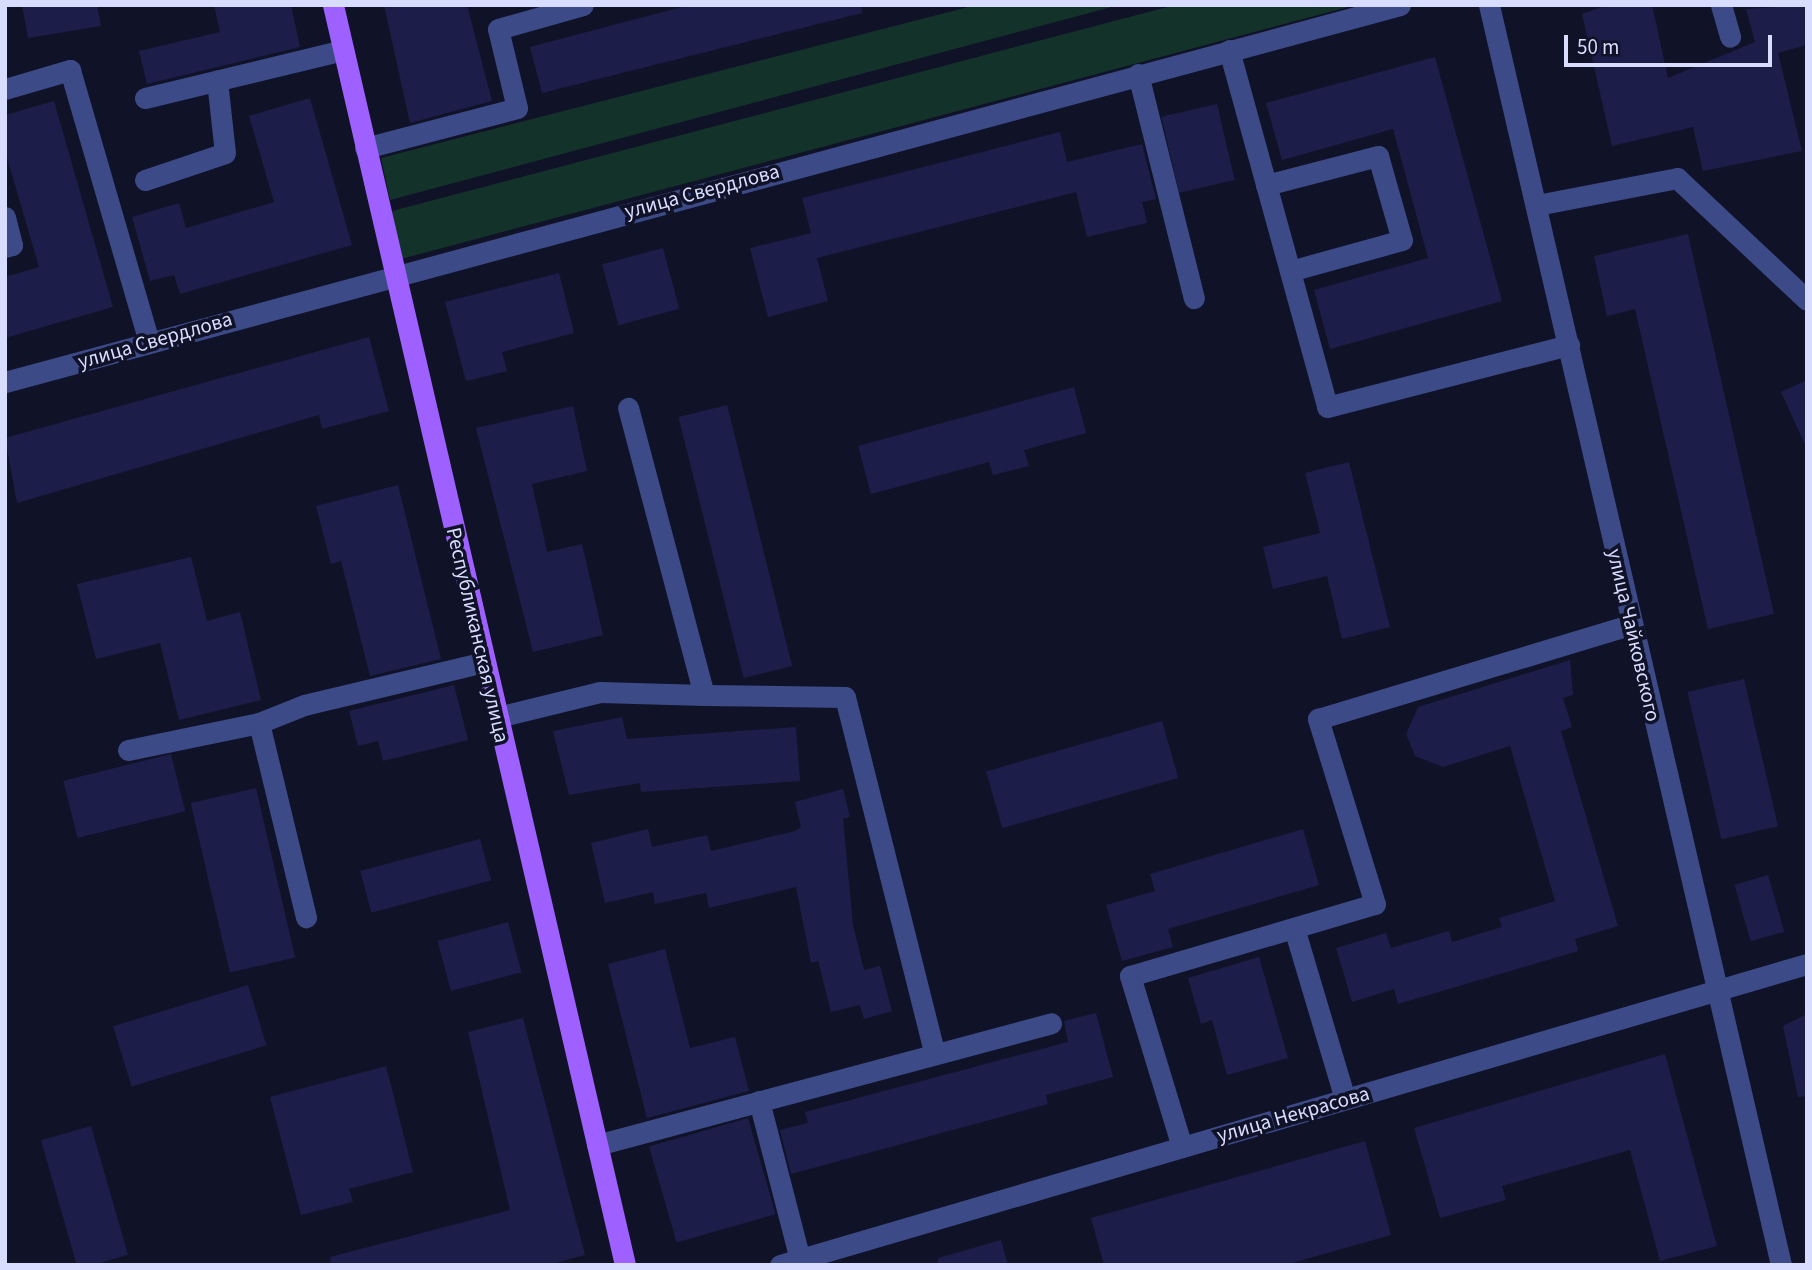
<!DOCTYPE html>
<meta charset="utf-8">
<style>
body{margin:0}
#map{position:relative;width:1812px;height:1270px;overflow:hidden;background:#101228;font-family:"Source Sans 3",sans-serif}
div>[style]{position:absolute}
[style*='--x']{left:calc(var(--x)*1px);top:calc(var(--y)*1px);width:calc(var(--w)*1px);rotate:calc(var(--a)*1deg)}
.green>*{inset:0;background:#13322a}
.building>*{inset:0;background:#1c1e49;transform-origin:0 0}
.minor>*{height:21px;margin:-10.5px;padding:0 10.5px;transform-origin:10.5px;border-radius:10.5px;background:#3c4a87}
.major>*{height:21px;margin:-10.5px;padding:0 10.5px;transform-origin:10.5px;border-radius:10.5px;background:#9e60fe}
span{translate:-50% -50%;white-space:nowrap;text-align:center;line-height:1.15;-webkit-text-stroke:7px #101228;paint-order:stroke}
.street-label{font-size:21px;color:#d8dcff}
.frame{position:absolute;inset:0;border:7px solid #d8dcff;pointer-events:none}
.scale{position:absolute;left:1564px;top:35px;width:208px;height:32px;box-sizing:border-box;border:4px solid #d8dcff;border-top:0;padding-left:9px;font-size:21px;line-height:24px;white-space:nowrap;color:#d8dcff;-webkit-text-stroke:5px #101228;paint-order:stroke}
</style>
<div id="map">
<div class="green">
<i style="clip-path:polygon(976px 5px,1119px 5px,390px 200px,381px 158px)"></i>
<i style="clip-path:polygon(1175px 5px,1356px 5px,401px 259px,392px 211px)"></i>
</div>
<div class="building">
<i style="clip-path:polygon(22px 5px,97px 5px,101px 26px,28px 38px)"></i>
<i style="clip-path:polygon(214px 5px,291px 5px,300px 47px,147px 84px,139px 51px,220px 32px)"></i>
<i style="clip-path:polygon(384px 5px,467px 5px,492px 101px,410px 123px)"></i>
<i style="clip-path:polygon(689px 5px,861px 5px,862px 13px,542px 93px,530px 47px)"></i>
<i style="clip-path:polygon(1607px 5px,1652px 5px,1668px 78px,1755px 42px,1746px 9px,1807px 5px,1807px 45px,1778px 53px,1802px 151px,1703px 171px,1693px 127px,1612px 146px,1582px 14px)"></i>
<i style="clip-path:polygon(1435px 57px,1502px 301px,1330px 349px,1314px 290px,1428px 258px,1393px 129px,1282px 160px,1266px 103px)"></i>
<i style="clip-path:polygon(310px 98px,352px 245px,180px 294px,174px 275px,150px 281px,132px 217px,179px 203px,186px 228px,274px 202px,249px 116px)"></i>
<i style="clip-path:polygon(54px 101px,113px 307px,5px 338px,5px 277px,39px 267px,5px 151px,5px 115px)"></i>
<i style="left:1217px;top:104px;width:78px;height:57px;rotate:77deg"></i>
<i style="clip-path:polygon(1060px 132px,1067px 162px,1142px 144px,1156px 199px,1142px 202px,1147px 223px,1087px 237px,1076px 192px,817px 258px,828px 301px,768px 317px,750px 248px,811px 233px,802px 198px)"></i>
<i style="clip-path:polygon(1688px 234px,1774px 614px,1708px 629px,1635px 309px,1607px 316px,1594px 256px)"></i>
<i style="left:663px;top:248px;width:63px;height:63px;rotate:75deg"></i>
<i style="clip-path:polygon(559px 273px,574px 333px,502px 352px,507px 371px,466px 381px,445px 302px)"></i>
<i style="clip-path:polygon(369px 337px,389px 411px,322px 429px,319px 415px,17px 503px,5px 438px)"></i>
<i style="clip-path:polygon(1807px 380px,1807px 449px,1781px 392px)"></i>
<i style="clip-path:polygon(1074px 387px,1086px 433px,1024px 450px,1029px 466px,993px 475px,989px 462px,871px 494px,858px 446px)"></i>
<i style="left:727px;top:405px;width:269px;height:50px;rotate:76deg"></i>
<i style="clip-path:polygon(573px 406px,587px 471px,532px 484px,547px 552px,582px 544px,603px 635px,533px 652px,476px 428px)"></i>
<i style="clip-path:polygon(1349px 462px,1390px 627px,1342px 639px,1327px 576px,1273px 589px,1263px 547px,1320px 533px,1305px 473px)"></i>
<i style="clip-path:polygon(398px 485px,441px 659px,370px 676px,341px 561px,331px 564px,316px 506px)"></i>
<i style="clip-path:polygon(191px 557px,207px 621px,240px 612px,261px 700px,179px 720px,160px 643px,96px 659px,77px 584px)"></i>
<i style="clip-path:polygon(1570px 660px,1573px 695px,1563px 698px,1572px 727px,1561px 731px,1618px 926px,1575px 939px,1578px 951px,1398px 1004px,1394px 989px,1352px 1002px,1336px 948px,1386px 933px,1391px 948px,1449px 931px,1452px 942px,1502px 927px,1499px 918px,1555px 901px,1510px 746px,1443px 767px,1415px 756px,1406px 734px,1418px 707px)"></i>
<i style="left:1744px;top:679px;width:151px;height:58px;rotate:77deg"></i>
<i style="clip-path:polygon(454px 685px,468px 740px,383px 761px,378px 741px,358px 746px,349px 711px)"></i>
<i style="clip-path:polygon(622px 717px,627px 739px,796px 727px,800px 781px,641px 792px,640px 783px,569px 795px,553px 731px)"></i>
<i style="left:1162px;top:721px;width:59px;height:183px;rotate:74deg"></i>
<i style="left:171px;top:754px;width:59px;height:111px;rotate:76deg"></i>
<i style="left:256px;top:788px;width:174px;height:67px;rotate:77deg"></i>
<i style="clip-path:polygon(843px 789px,850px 817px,843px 819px,853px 925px,864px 970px,880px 966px,892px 1011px,864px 1019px,860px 1005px,831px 1012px,818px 961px,811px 963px,796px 887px,709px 908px,706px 893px,655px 904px,653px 892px,605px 903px,591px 843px,648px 829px,652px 847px,707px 835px,711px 851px,795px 831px,801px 827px,795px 802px)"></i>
<i style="clip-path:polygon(1303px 829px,1319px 885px,1168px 929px,1173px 947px,1122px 961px,1106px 905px,1155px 891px,1150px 874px)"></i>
<i style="left:480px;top:839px;width:43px;height:124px;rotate:75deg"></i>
<i style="left:1768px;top:875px;width:59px;height:35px;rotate:74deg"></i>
<i style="left:508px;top:922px;width:52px;height:73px;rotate:75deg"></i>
<i style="clip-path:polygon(665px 949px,690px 1048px,735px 1037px,749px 1091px,647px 1118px,608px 964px)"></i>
<i style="clip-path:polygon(1259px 957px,1288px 1058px,1227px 1075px,1212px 1020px,1201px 1024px,1188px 978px)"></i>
<i style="left:248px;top:985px;width:63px;height:141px;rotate:73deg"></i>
<i style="clip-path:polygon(1096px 1013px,1113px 1077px,1046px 1095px,1048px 1104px,791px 1174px,780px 1130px,808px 1123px,805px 1112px,1068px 1042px,1064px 1021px)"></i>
<i style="clip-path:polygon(1807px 1014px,1807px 1096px,1798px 1097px,1783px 1026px)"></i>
<i style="clip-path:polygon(523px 1018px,585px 1255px,548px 1265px,331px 1265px,330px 1257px,510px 1210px,468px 1032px)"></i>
<i style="clip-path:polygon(1665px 1054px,1717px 1246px,1660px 1261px,1630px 1150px,1502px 1186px,1506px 1200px,1440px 1218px,1414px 1128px)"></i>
<i style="clip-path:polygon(386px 1066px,413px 1172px,349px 1189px,353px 1202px,301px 1215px,270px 1097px)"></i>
<i style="left:748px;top:1118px;width:100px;height:103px;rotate:74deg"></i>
<i style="left:91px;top:1126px;width:134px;height:52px;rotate:74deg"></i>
<i style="clip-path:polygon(1365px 1141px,1391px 1235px,1285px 1265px,1104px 1265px,1091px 1218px)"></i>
<i style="clip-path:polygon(1001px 1240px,1008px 1265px,938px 1265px,938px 1258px)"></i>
</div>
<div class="minor">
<i style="--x:1489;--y:5;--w:1293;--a:76.95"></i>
<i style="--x:1721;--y:5;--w:33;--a:74"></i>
<i style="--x:1229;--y:50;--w:370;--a:74.6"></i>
<i style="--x:1327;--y:407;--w:250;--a:-14.4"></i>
<i style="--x:1138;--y:74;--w:231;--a:76"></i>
<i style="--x:5;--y:89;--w:68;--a:-16.3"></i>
<i style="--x:70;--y:70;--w:283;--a:73.8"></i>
<i style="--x:145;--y:98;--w:204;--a:-13.6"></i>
<i style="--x:365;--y:148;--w:157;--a:-14.7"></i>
<i style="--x:517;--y:108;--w:81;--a:-103.5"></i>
<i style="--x:498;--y:29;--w:88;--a:-15.8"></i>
<i style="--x:145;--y:180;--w:84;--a:-18.6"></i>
<i style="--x:225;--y:153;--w:73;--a:-96.3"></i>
<i style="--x:1266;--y:185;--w:116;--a:-14.5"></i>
<i style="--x:1378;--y:156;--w:87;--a:74.1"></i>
<i style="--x:1402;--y:240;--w:116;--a:164.5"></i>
<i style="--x:1537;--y:205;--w:143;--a:-10.9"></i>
<i style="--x:1677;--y:178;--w:178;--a:43.2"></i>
<i style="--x:5;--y:217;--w:29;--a:76"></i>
<i style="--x:12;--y:245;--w:7;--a:164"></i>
<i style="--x:5;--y:382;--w:1445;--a:-15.12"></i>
<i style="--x:704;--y:695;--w:141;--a:0.8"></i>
<i style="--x:845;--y:697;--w:368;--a:75.9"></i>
<i style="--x:498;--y:717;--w:105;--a:-13.8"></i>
<i style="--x:600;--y:692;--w:104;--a:1.7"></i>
<i style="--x:704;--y:695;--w:297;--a:-104.8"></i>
<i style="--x:259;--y:723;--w:200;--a:76.4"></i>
<i style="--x:128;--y:750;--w:134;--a:-11.6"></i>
<i style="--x:259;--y:723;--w:48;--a:-21.8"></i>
<i style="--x:304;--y:705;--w:186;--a:-13.4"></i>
<i style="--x:1294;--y:928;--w:178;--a:73.4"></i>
<i style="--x:759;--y:1101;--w:163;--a:75.5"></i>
<i style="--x:597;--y:1145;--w:470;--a:-15"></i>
<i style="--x:1182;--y:1147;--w:179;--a:-106.9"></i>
<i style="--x:1130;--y:976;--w:255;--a:-16.4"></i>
<i style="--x:1375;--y:904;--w:194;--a:-107.1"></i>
<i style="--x:1318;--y:719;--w:328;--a:-16.8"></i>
<i style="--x:780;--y:1265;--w:1070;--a:-16.34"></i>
</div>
<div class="major">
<i style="--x:333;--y:5;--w:1293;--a:76.95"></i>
</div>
<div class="street-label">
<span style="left:702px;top:191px;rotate:-15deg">улица Свердлова</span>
<span style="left:155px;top:340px;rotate:-16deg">улица Свердлова</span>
<span style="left:478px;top:635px;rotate:77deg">Республиканская улица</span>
<span style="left:1634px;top:635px;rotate:77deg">улица Чайковского</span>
<span style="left:1293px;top:1114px;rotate:-16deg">улица Некрасова</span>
</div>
<div class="frame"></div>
<div class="scale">50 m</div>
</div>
